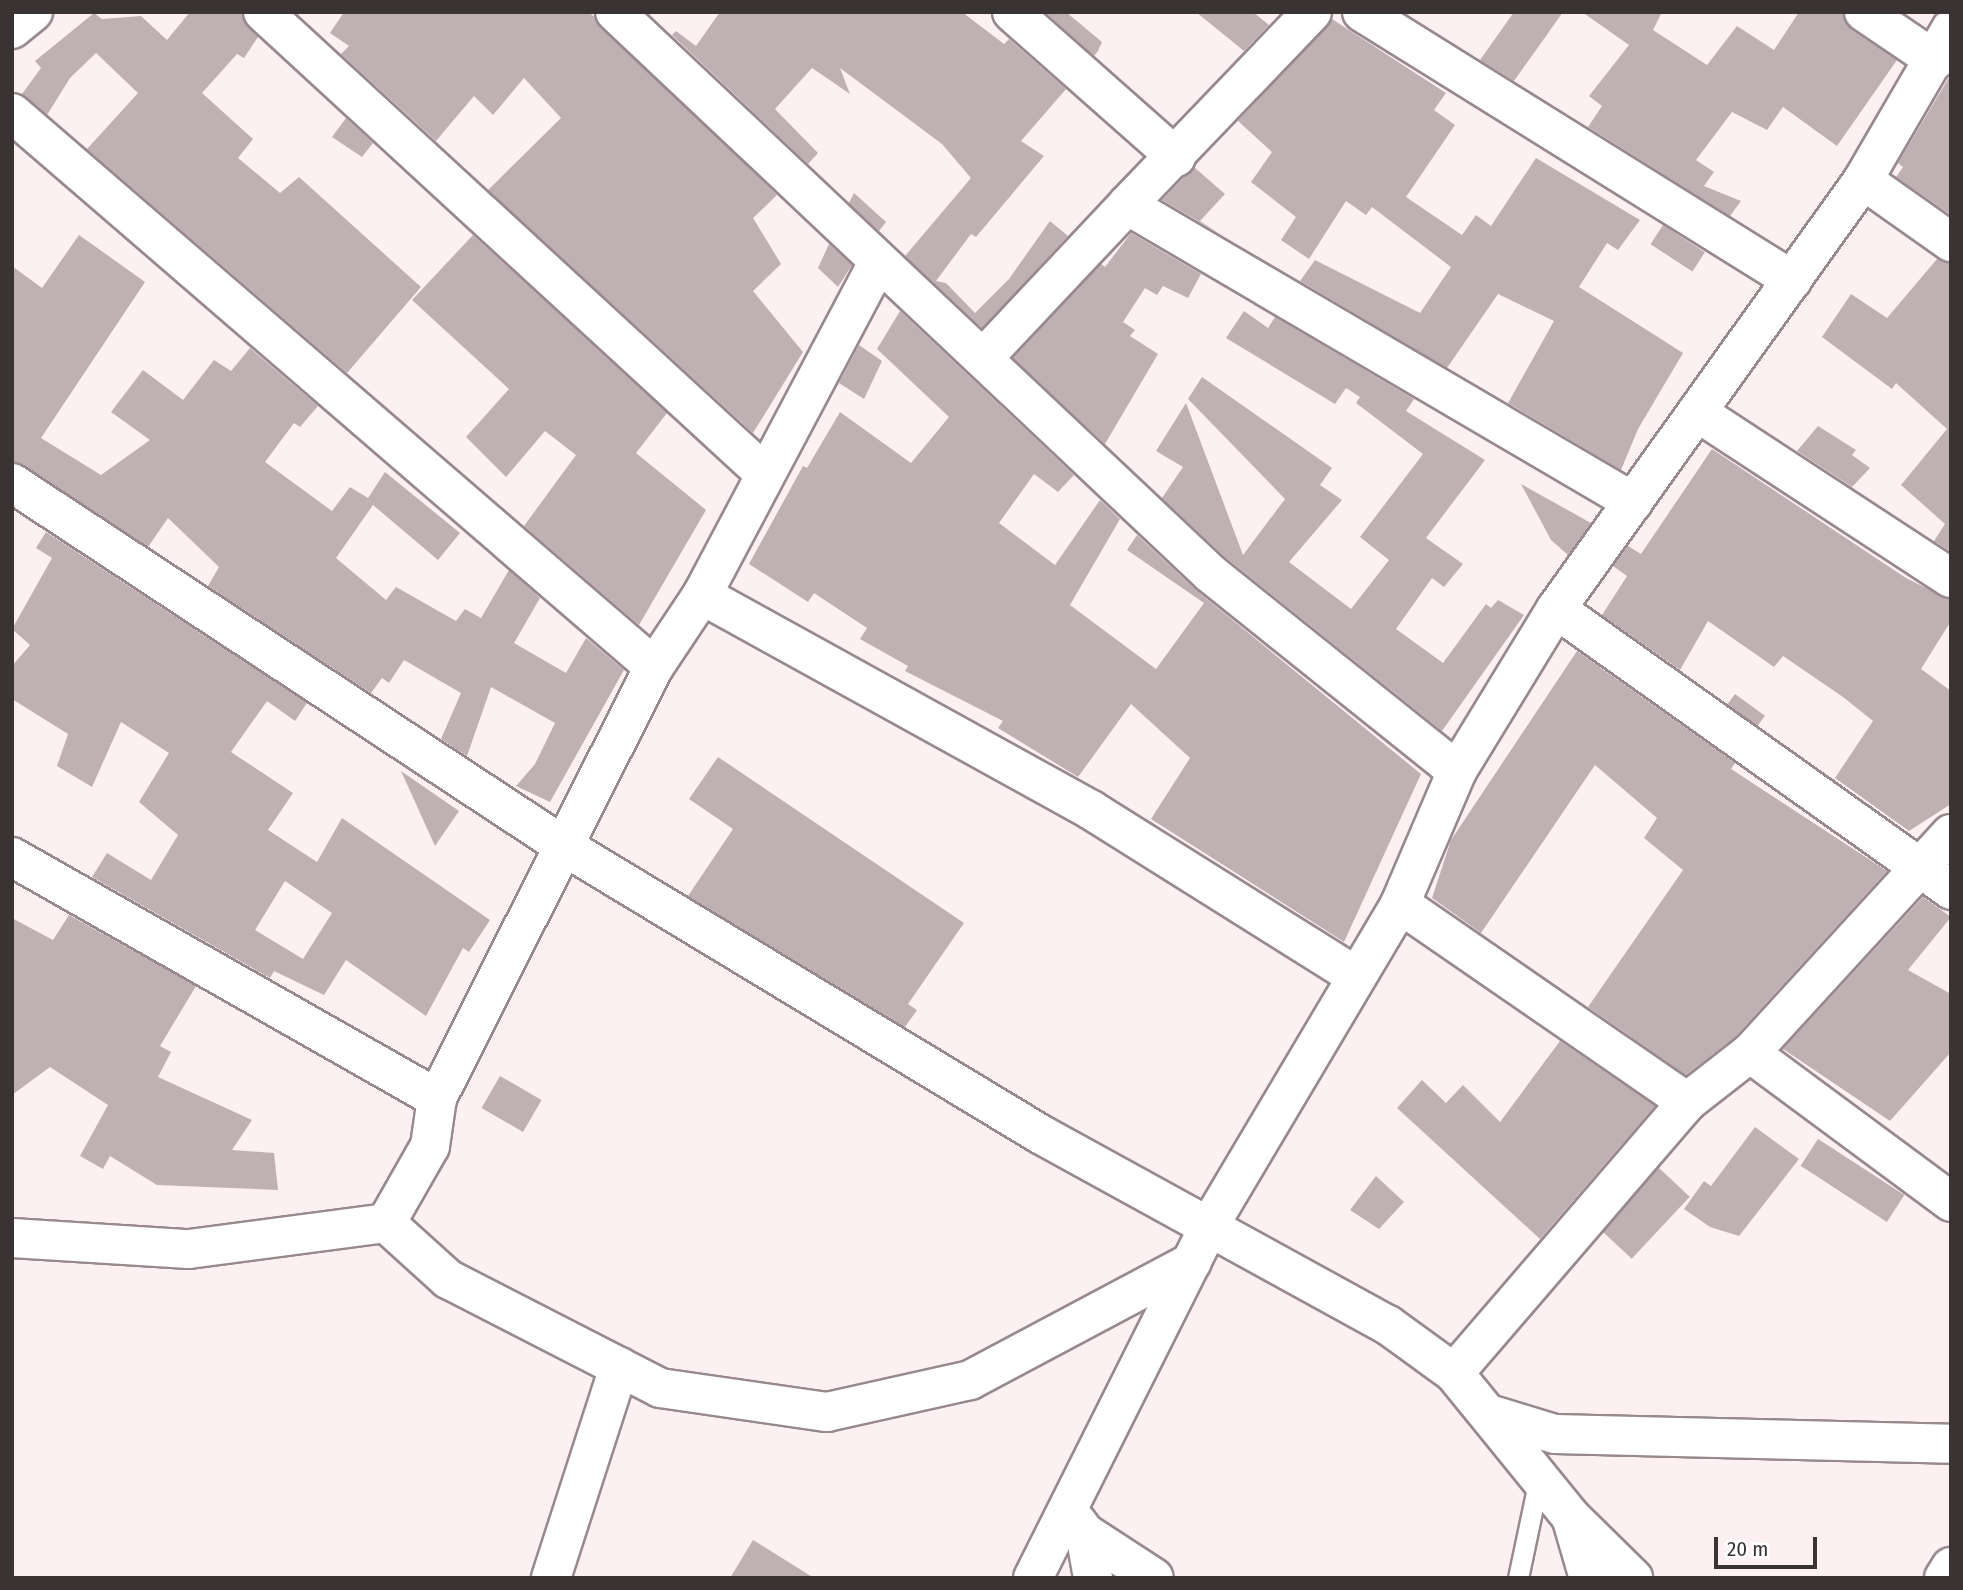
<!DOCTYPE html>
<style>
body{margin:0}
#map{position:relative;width:1963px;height:1590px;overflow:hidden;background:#fdf0f3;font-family:"Fira Sans Condensed",sans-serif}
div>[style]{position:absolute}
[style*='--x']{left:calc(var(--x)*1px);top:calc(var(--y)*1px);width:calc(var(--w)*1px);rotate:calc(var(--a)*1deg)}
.building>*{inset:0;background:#bfb0b4;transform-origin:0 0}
.roads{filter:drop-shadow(2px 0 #98898d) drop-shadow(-2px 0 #98898d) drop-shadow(0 2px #98898d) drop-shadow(0 -2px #98898d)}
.service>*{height:19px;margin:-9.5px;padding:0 9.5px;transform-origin:9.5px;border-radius:9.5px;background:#fff}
.minor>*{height:38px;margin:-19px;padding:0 19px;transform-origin:19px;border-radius:19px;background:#fff}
span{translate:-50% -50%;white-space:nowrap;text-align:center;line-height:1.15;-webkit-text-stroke:5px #fff;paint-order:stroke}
.frame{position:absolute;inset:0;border:14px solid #393334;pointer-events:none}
.scale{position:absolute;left:1714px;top:1537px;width:103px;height:32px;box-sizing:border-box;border:4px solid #393334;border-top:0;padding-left:9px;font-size:21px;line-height:24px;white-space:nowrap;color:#393334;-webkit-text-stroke:5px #fff;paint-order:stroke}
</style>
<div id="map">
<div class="building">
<i style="clip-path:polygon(190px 12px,242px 12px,258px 37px,244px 58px,237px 54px,202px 93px,253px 139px,238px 158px,280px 193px,299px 177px,421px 287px,347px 373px,87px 149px,138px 93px,96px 53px,70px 78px,47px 115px,22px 94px,41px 68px,35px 61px,94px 13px,102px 19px,141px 16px,167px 40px)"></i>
<i style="clip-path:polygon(344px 12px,589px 12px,777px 195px,753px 218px,781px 264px,753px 291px,803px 352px,753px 433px,488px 190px,561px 118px,524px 78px,493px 115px,474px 96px,436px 141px,341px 54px,349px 46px,330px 33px)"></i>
<i style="clip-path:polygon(720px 12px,962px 12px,1004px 44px,1009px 39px,1066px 89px,1021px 141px,1044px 156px,976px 237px,971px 234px,936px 281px,946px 283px,975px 313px,1009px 279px,1050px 221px,1068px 236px,982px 328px,905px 256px,971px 178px,942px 144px,840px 68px,850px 94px,812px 68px,775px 109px,818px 153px,808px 164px,672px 35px,676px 31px,696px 46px)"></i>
<i style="clip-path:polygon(1045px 12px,1066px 12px,1102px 42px,1098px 51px,1094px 56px)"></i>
<i style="clip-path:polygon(1196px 12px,1253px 12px,1269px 25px,1244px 51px)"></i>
<i style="clip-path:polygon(1514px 12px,1563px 12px,1514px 81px,1480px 60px)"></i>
<i style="clip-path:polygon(1582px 12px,1662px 12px,1653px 30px,1707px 65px,1737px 26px,1774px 50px,1799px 12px,1842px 12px,1852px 30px,1897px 60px,1837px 146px,1783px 107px,1767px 130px,1732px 112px,1696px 160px,1714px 172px,1704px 186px,1741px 201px,1730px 216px,1588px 127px,1602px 106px,1589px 96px,1629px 45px)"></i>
<i style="clip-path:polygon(1332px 19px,1446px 93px,1434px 110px,1455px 125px,1406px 197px,1462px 235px,1476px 215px,1491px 226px,1536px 158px,1640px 220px,1618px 250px,1607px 243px,1579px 287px,1683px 353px,1638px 429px,1621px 470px,1508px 403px,1554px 321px,1498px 294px,1447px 368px,1300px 281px,1315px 260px,1420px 313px,1451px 267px,1372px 207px,1366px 215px,1346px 201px,1309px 259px,1281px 240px,1296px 217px,1251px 182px,1272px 152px,1238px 121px)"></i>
<i style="clip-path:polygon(1951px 74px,1951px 215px,1896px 177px,1903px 167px,1898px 163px)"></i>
<i style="clip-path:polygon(346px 118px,373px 143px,362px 157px,332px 137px)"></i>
<i style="clip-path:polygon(1194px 167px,1225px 194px,1200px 221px,1222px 235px,1162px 200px)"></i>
<i style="clip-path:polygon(854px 193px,886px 222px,879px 231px,849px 203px)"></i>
<i style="left:1663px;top:225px;width:50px;height:23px;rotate:33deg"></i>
<i style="clip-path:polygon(1131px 233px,1201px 274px,1188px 298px,1163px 286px,1157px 295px,1145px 288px,1123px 322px,1135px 330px,1130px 336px,1158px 354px,1105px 444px,1013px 358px,1101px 264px,1105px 267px)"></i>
<i style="clip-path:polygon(79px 235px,145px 282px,41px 438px,101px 475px,150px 440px,111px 412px,143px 370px,183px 400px,214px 360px,231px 371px,250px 348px,318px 406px,300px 427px,294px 423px,265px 462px,332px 511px,350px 487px,368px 498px,385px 472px,460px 533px,438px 560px,373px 505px,336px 558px,386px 600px,396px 587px,456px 621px,465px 609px,481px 618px,509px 570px,540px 598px,514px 643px,566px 673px,586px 638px,624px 670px,550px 802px,516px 786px,535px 764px,555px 723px,491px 687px,467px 756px,441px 739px,461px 693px,404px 660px,389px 683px,382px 678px,371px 693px,208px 586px,219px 567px,168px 518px,148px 547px,12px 461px,12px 266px,42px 288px)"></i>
<i style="clip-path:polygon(473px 235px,667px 413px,636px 453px,706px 510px,639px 625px,524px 526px,576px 455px,545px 431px,506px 477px,466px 437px,509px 389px,412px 300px)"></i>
<i style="clip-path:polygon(829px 244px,852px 265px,838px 287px,818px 268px)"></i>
<i style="clip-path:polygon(1937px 259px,1951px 264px,1951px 552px,1934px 541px,1945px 524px,1901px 485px,1947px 429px,1896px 383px,1892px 389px,1822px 337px,1851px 294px,1887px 318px)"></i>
<i style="clip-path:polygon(900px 311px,1074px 475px,1058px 492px,1034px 474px,999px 523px,1055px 565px,1100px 500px,1120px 519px,1070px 605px,1156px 669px,1204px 603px,1127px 550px,1137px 535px,1197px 591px,1421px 774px,1344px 942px,1151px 819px,1190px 758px,1131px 704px,1078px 777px,998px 728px,1003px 721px,905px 671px,908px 666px,860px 639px,867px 628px,814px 593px,808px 602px,749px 564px,803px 466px,807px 468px,840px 412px,911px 463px,949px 417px,877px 349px)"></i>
<i style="clip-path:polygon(1244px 311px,1268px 328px,1275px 317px,1414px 399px,1406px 411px,1485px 460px,1426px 538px,1463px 564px,1444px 587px,1432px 578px,1396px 629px,1443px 663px,1486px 604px,1491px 608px,1498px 600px,1524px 615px,1442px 731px,1225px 557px,1162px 498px,1183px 467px,1156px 451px,1186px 403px,1243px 555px,1285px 499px,1188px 399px,1202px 377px,1332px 468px,1320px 485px,1342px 500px,1289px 562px,1351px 609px,1389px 560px,1360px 537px,1423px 454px,1356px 403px,1360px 397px,1346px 388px,1335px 404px,1226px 338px)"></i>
<i style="clip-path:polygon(859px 345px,882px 361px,864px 399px,839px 383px)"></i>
<i style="clip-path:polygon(1818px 426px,1856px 450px,1852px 455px,1870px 468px,1852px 487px,1797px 451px)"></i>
<i style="clip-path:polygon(1712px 449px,1906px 578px,1951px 600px,1951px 621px,1921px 669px,1951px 691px,1951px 804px,1909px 831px,1835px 778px,1873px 721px,1843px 697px,1783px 656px,1774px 667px,1708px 621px,1680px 670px,1602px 615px,1627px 576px,1613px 566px,1628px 546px,1641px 554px)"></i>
<i style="clip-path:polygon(1521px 484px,1591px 523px,1568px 555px,1551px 540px)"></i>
<i style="clip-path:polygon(evenodd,46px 532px,307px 703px,295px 721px,267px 701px,231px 752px,293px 793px,268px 830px,317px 862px,342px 818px,490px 920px,469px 952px,463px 948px,426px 1016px,346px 960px,324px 995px,274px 971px,270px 978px,92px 877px,107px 853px,151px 880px,178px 835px,139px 802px,169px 753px,121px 722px,92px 787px,57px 766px,68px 734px,12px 699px,12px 666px,30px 645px,12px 629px,52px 558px,36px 548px,46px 532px,285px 881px,332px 913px,303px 959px,255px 930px,285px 881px)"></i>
<i style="clip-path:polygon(1577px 651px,1735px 763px,1731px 769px,1887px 871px,1735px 1037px,1686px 1075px,1588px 1007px,1683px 870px,1644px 838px,1657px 818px,1595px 765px,1481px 933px,1432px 898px,1451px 840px)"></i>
<i style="left:1735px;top:694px;width:37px;height:13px;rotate:36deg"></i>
<i style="clip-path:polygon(718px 757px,964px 923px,908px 1004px,917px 1010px,905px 1027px,688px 896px,733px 829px,689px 799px)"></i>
<i style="clip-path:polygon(401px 771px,459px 811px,435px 846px)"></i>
<i style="clip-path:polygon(1923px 897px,1951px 917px,1908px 970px,1951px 994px,1951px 1052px,1890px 1121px,1783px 1049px)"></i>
<i style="clip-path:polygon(69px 915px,196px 986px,160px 1046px,171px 1052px,158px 1077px,252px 1120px,232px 1150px,274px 1153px,278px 1190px,157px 1185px,110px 1156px,103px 1169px,80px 1156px,108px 1105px,50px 1067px,12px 1095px,12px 918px,53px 940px)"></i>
<i style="clip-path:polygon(1560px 1041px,1655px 1106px,1540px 1239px,1397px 1108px,1422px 1080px,1446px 1103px,1463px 1085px,1500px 1122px)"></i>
<i style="left:500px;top:1076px;width:48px;height:37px;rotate:30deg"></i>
<i style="clip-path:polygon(1755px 1127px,1799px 1159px,1739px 1236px,1710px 1227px,1684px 1209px,1704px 1181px,1711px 1186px)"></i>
<i style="left:1818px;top:1139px;width:103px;height:32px;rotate:33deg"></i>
<i style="left:1659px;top:1168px;width:42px;height:85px;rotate:43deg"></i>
<i style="clip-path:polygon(1376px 1176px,1404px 1202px,1379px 1229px,1350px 1210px)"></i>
<i style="clip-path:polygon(753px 1540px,814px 1578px,730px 1578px)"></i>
</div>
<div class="roads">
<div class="service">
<i style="--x:1518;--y:1578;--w:102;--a:-78.1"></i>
</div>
<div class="minor">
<i style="--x:263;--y:12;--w:681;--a:42.62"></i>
<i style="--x:615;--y:12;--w:819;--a:43.32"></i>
<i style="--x:1211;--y:574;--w:315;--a:38.7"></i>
<i style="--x:1012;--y:12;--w:219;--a:41.5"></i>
<i style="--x:1312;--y:12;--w:267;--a:133.8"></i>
<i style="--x:1127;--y:205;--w:587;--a:30.41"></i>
<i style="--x:1362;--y:12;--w:507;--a:31.93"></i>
<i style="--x:1864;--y:12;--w:86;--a:34.1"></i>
<i style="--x:12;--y:29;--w:27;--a:-39"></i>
<i style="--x:12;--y:113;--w:848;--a:40.79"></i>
<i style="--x:1863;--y:180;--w:108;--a:35.2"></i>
<i style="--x:984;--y:357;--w:209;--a:-46.7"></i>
<i style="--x:1697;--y:412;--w:303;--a:33.2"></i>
<i style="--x:12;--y:483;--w:658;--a:33.35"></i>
<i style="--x:562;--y:845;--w:559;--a:31.16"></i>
<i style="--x:1040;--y:1134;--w:397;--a:28.8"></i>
<i style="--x:1388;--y:1325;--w:82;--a:36"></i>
<i style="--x:1454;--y:1373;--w:187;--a:50.9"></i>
<i style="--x:1572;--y:1518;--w:86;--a:44.5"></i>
<i style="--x:702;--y:595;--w:444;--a:28.9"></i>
<i style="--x:1091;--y:810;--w:313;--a:32.1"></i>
<i style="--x:1556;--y:609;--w:485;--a:35.4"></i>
<i style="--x:12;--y:857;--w:489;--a:29.6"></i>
<i style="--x:437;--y:1098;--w:49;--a:98.3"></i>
<i style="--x:430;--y:1146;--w:89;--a:119.7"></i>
<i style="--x:1400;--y:904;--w:349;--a:34.6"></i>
<i style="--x:1750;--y:1053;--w:250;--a:36.5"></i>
<i style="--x:437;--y:1098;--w:483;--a:-63.3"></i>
<i style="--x:654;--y:667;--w:87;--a:-56.3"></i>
<i style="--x:702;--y:595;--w:374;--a:-62.1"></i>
<i style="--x:12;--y:1238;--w:177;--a:3.6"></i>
<i style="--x:189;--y:1249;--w:199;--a:-7.5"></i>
<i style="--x:386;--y:1223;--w:84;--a:42.1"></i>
<i style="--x:448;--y:1279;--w:238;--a:27.2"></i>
<i style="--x:660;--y:1388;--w:169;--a:8.2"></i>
<i style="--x:827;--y:1412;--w:147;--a:-12.6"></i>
<i style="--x:970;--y:1380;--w:251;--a:-28"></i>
<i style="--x:1454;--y:1373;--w:357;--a:-49.3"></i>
<i style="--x:1687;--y:1102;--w:80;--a:-37.9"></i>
<i style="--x:1750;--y:1053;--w:297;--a:-47.5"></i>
<i style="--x:1492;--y:1415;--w:66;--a:16.8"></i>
<i style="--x:1555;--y:1434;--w:396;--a:1.4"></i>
<i style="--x:1572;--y:1520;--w:60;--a:73.7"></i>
<i style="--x:1076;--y:1521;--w:15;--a:53"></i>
<i style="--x:1085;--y:1533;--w:46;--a:79.9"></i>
<i style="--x:1085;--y:1533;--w:82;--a:33.1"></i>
<i style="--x:551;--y:1578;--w:222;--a:-72.1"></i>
<i style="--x:1033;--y:1578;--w:394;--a:-63.4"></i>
<i style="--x:1209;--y:1226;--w:374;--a:-59.3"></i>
<i style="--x:1400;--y:904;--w:145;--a:-66.8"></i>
<i style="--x:1457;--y:771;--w:190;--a:-58.6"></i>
<i style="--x:1556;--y:609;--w:528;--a:-54.41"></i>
<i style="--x:1863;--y:180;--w:175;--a:-59.8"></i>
<i style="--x:1944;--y:1578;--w:13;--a:-58"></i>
</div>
</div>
<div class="frame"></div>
<div class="scale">20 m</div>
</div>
